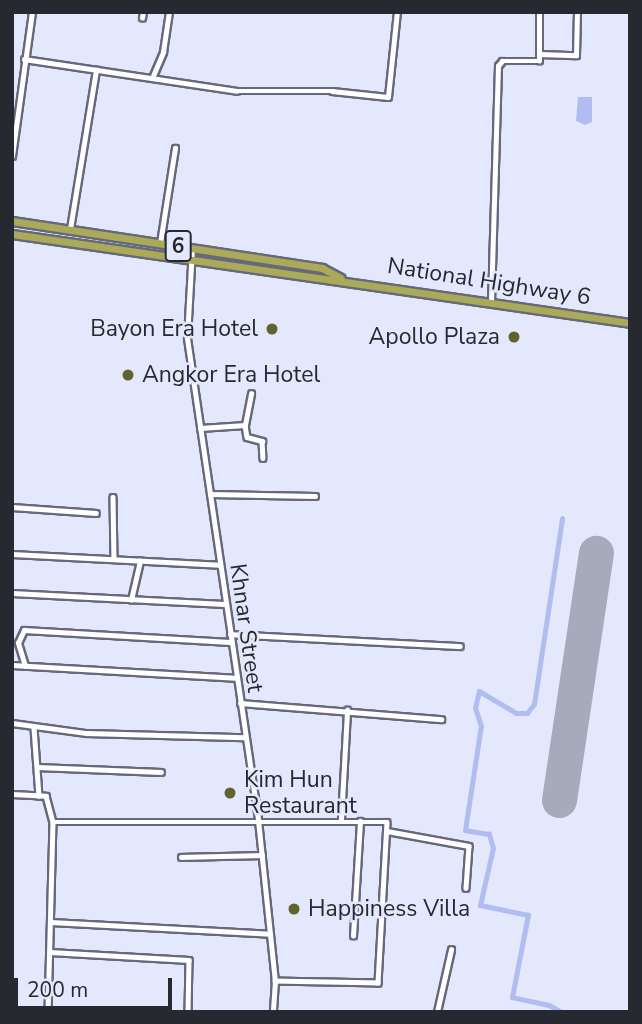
<!DOCTYPE html>
<style>
body{margin:0}
#map{position:relative;width:642px;height:1024px;overflow:hidden;background:#e3e8fd;font-family:"Nunito Sans",sans-serif}
div>[style]{position:absolute}
[style*='--x']{left:calc(var(--x)*1px);top:calc(var(--y)*1px);width:calc(var(--w)*1px);rotate:calc(var(--a)*1deg)}
.water>*{inset:0;background:#b1bcf0}
.canal>*{height:5px;margin:-2.5px;padding:0 2.5px;transform-origin:2.5px;border-radius:2.5px;background:#b1bcf0}
.runway>*{height:35px;margin:-17.5px;padding:0 17.5px;transform-origin:17.5px;border-radius:17.5px;background:#a6aaba}
.roads{filter:drop-shadow(2px 0 #65697b) drop-shadow(-2px 0 #65697b) drop-shadow(0 2px #65697b) drop-shadow(0 -2px #65697b)}
.minor>*{height:4.5px;margin:-2.25px;padding:0 2.25px;transform-origin:2.25px;border-radius:2.25px;background:#fff}
.tertiary>*{height:5px;margin:-2.5px;padding:0 2.5px;transform-origin:2.5px;border-radius:2.5px;background:#fff}
.trunk>*{height:7px;margin:-3.5px;padding:0 3.5px;transform-origin:3.5px;border-radius:3.5px;background:#abaa58}
.dots>*{width:19px;height:19px;translate:-50% -50%;box-sizing:border-box;border:4px solid #e3e8fd;border-radius:50%}
span{translate:-50% -50%;white-space:nowrap;text-align:center;line-height:1.15;-webkit-text-stroke:5px #e3e8fd;paint-order:stroke}
.shield-label span{padding:2px 5px;background:#e3e8fd;border:2px solid;border-radius:5px;-webkit-text-stroke-width:0}
.shield-label{font-size:21px;color:#272930;font-weight:700}
.street-label{font-size:23px;color:#272930}
.poi-label{font-size:23px;color:#272930}
.right{translate:-100% -50%;text-align:right}
.left{translate:0 -50%;text-align:left}
.frame{position:absolute;inset:0;border:14px solid #272930;pointer-events:none}
.scale{position:absolute;left:14px;top:978px;width:158px;height:32px;box-sizing:border-box;border:4px solid #272930;border-top:0;padding-left:9px;font-size:21px;line-height:24px;white-space:nowrap;color:#272930;-webkit-text-stroke:5px #e3e8fd;paint-order:stroke}
</style>
<div id="map">
<div class="water">
<i style="clip-path:polygon(578px 97px,592px 97px,592px 122px,585px 125px,576px 121px)"></i>
</div>
<div class="canal">
<i style="--x:561;--y:1012;--w:14;--a:-150"></i>
<i style="--x:549;--y:1005;--w:38;--a:-168"></i>
<i style="--x:512;--y:997;--w:84;--a:-79"></i>
<i style="--x:528;--y:915;--w:49;--a:-168.2"></i>
<i style="--x:480;--y:905;--w:58;--a:-77.2"></i>
<i style="--x:493;--y:848;--w:15;--a:-106"></i>
<i style="--x:489;--y:834;--w:24;--a:-171"></i>
<i style="--x:465;--y:830;--w:105;--a:-81.3"></i>
<i style="--x:481;--y:726;--w:19;--a:-108"></i>
<i style="--x:475;--y:708;--w:17;--a:-77"></i>
<i style="--x:479;--y:691;--w:43;--a:30.7"></i>
<i style="--x:516;--y:713;--w:11;--a:0"></i>
<i style="--x:527;--y:713;--w:11;--a:-52"></i>
<i style="--x:534;--y:704;--w:188;--a:-81.4"></i>
</div>
<div class="runway">
<i style="--x:559;--y:800;--w:250;--a:-81.5"></i>
</div>
<div class="roads">
<div class="minor">
<i style="--x:142;--y:18;--w:6;--a:-81"></i>
<i style="--x:539;--y:54;--w:42;--a:-90"></i>
<i style="--x:24;--y:59;--w:215;--a:8.5"></i>
<i style="--x:237;--y:91;--w:95;--a:0"></i>
<i style="--x:332;--y:91;--w:56;--a:6.1"></i>
<i style="--x:388;--y:97;--w:85;--a:-84"></i>
<i style="--x:153;--y:76;--w:26;--a:-67"></i>
<i style="--x:163;--y:52;--w:40;--a:-81.5"></i>
<i style="--x:70;--y:229;--w:161;--a:-80.7"></i>
<i style="--x:160;--y:243;--w:96;--a:-81"></i>
<i style="--x:491;--y:302;--w:236;--a:-88.3"></i>
<i style="--x:498;--y:66;--w:6;--a:-51"></i>
<i style="--x:502;--y:61;--w:37;--a:0"></i>
<i style="--x:539;--y:61;--w:7;--a:-90"></i>
<i style="--x:539;--y:54;--w:37;--a:2"></i>
<i style="--x:576;--y:55;--w:43;--a:-88.7"></i>
<i style="--x:245;--y:425;--w:32;--a:-79"></i>
<i style="--x:200;--y:428;--w:45;--a:-3.8"></i>
<i style="--x:245;--y:425;--w:12;--a:81"></i>
<i style="--x:247;--y:437;--w:16;--a:15"></i>
<i style="--x:262;--y:441;--w:17;--a:87"></i>
<i style="--x:210;--y:494;--w:105;--a:1.1"></i>
<i style="--x:113;--y:497;--w:62;--a:89.1"></i>
<i style="--x:12;--y:507;--w:84;--a:4.1"></i>
<i style="--x:12;--y:554;--w:207;--a:3"></i>
<i style="--x:12;--y:593;--w:212;--a:3"></i>
<i style="--x:131;--y:600;--w:40;--a:-77"></i>
<i style="--x:230;--y:634;--w:230;--a:3"></i>
<i style="--x:12;--y:665;--w:223;--a:3.3"></i>
<i style="--x:25;--y:666;--w:24;--a:-107"></i>
<i style="--x:18;--y:643;--w:14;--a:-65"></i>
<i style="--x:24;--y:630;--w:206;--a:3.3"></i>
<i style="--x:240;--y:703;--w:202;--a:4.6"></i>
<i style="--x:12;--y:723;--w:75;--a:7.7"></i>
<i style="--x:86;--y:733;--w:158;--a:1.5"></i>
<i style="--x:34;--y:728;--w:68;--a:85.8"></i>
<i style="--x:37;--y:767;--w:124;--a:2.3"></i>
<i style="--x:12;--y:794;--w:34;--a:3"></i>
<i style="--x:46;--y:796;--w:27;--a:75"></i>
<i style="--x:53;--y:822;--w:190;--a:91.5"></i>
<i style="--x:341;--y:819;--w:109;--a:-86.8"></i>
<i style="--x:53;--y:822;--w:334;--a:0"></i>
<i style="--x:387;--y:822;--w:161;--a:93.2"></i>
<i style="--x:378;--y:983;--w:103;--a:-178.9"></i>
<i style="--x:387;--y:831;--w:83;--a:10.4"></i>
<i style="--x:469;--y:846;--w:42;--a:94.1"></i>
<i style="--x:181;--y:857;--w:81;--a:-1.4"></i>
<i style="--x:51;--y:922;--w:219;--a:3.1"></i>
<i style="--x:353;--y:936;--w:115;--a:-86.5"></i>
<i style="--x:50;--y:952;--w:139;--a:3.3"></i>
<i style="--x:189;--y:960;--w:52;--a:91.1"></i>
<i style="--x:437;--y:1012;--w:64;--a:-77.3"></i>
</div>
<div class="tertiary">
<i style="--x:12;--y:156;--w:145;--a:-82.1"></i>
<i style="--x:192;--y:248;--w:90;--a:93.2"></i>
<i style="--x:187;--y:338;--w:487;--a:81.6"></i>
<i style="--x:258;--y:820;--w:162;--a:84"></i>
<i style="--x:275;--y:981;--w:31;--a:94"></i>
</div>
<div class="trunk">
<i style="--x:12;--y:221;--w:314;--a:8.6"></i>
<i style="--x:322;--y:268;--w:21;--a:28"></i>
<i style="--x:12;--y:234;--w:624;--a:8.19"></i>
</div>
</div>
<div class="dots">
<i style="left:272px;top:329px;background:#62622f"></i>
<i style="left:514px;top:337px;background:#62622f"></i>
<i style="left:128px;top:375px;background:#62622f"></i>
<i style="left:230px;top:793px;background:#62622f"></i>
<i style="left:294px;top:909px;background:#62622f"></i>
</div>
<div class="shield-label">
<span style="left:178px;top:246px">6</span>
</div>
<div class="street-label">
<span style="left:489px;top:282px;rotate:9deg">National Highway 6</span>
<span style="left:246px;top:628px;rotate:82deg">Khnar Street</span>
</div>
<div class="poi-label">
<span class="right" style="left:258px;top:329px">Bayon Era Hotel</span>
<span class="right" style="left:500px;top:337px">Apollo Plaza</span>
<span class="left" style="left:142px;top:375px">Angkor Era Hotel</span>
<span class="left" style="left:244px;top:793px">Kim Hun<br>Restaurant</span>
<span class="left" style="left:308px;top:909px">Happiness Villa</span>
</div>
<div class="frame"></div>
<div class="scale">200 m</div>
</div>
